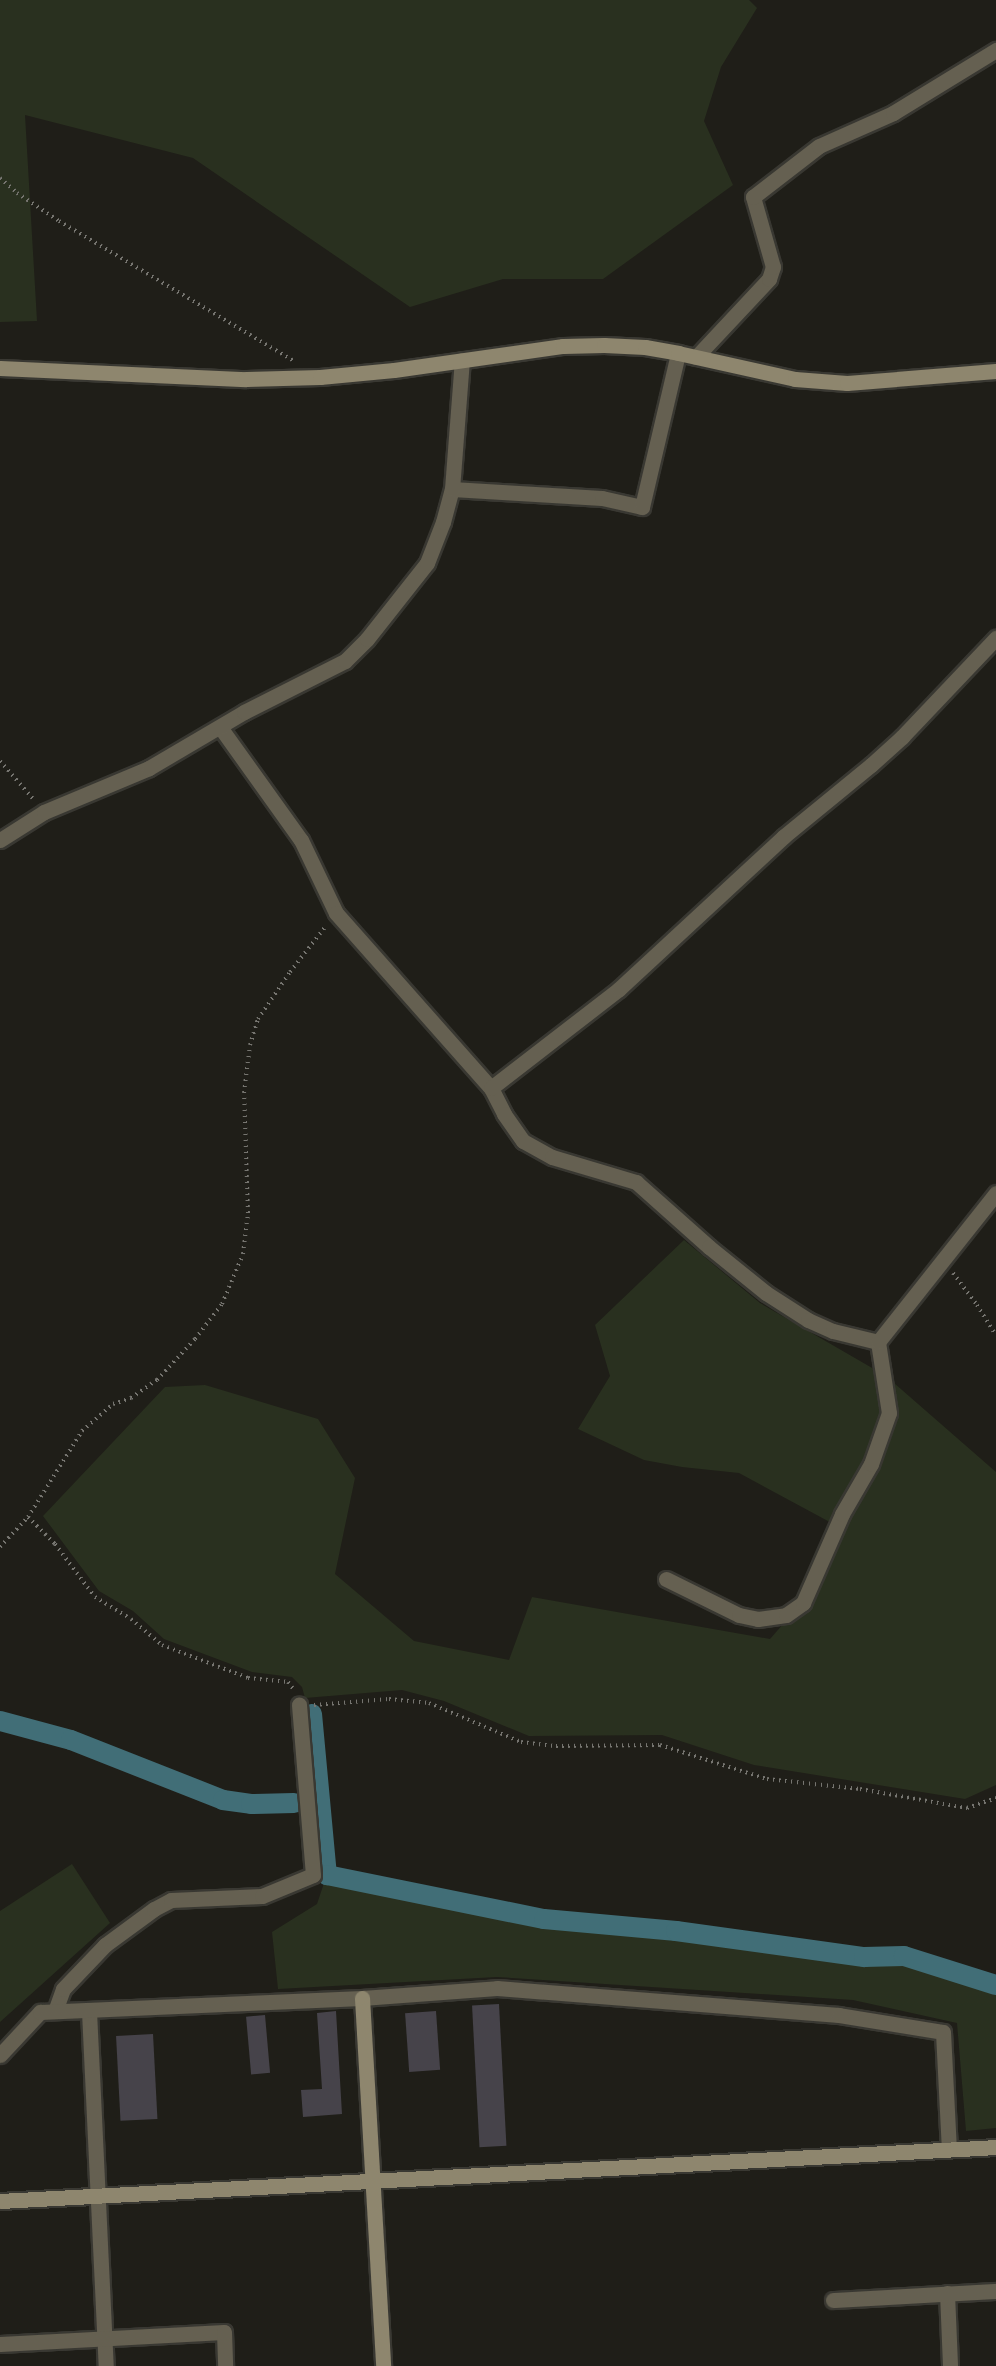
<!DOCTYPE html>
<style>
body{margin:0}
#map{position:relative;width:996px;height:2366px;overflow:hidden;background:#1f1e18;font-family:Ubuntu,sans-serif}
div>[style]{position:absolute}
[style*='--x']{left:calc(var(--x)*1px);top:calc(var(--y)*1px);width:calc(var(--w)*1px);rotate:calc(var(--a)*1deg)}
.green>*{inset:0;background:#29301f}
.canal>*{height:20px;margin:-10px;padding:0 10px;transform-origin:10px;border-radius:10px;background:#416e77}
.building>*{inset:0;background:#46434a;transform-origin:0 0}
.path>*{height:4px;margin-top:-2px;transform-origin:0;background:repeating-linear-gradient(90deg,#767570 0 1.5px,transparent 0 6px)}
.roads{filter:drop-shadow(2px 0 #393832) drop-shadow(-2px 0 #393832) drop-shadow(0 2px #393832) drop-shadow(0 -2px #393832)}
.street>*{height:15px;margin:-7.5px;padding:0 7.5px;transform-origin:7.5px;border-radius:7.5px;background:#656051}
.secondary>*{height:15px;margin:-7.5px;padding:0 7.5px;transform-origin:7.5px;border-radius:7.5px;background:#8e866e}
span{translate:-50% -50%;white-space:nowrap;text-align:center;line-height:1.15;-webkit-text-stroke:4.5px #080806;paint-order:stroke}
</style>
<div id="map">
<div class="green">
<i style="clip-path:polygon(0 0,749px 0,757px 8px,721px 67px,704px 121px,733px 185px,603px 279px,503px 279px,410px 307px,193px 158px,25px 115px,37px 321px,0 322px)"></i>
<i style="clip-path:polygon(684px 1240px,760px 1303px,886px 1376px,996px 1472px,996px 1785px,965px 1799px,754px 1765px,662px 1735px,529px 1736px,444px 1701px,402px 1690px,305px 1698px,302px 1687px,292px 1677px,252px 1672px,164px 1639px,133px 1611px,99px 1591px,43px 1516px,165px 1387px,205px 1385px,318px 1419px,355px 1478px,335px 1574px,414px 1641px,509px 1660px,532px 1597px,770px 1639px,791px 1615px,839px 1527px,739px 1473px,682px 1467px,644px 1460px,578px 1429px,610px 1376px,595px 1325px)"></i>
<i style="clip-path:polygon(72px 1864px,110px 1923px,0 2022px,0 1911px)"></i>
<i style="clip-path:polygon(325px 1880px,543px 1924px,680px 1936px,863px 1962px,926px 1966px,996px 1990px,996px 2128px,966px 2131px,957px 2023px,853px 2000px,497px 1977px,278px 1989px,272px 1932px,317px 1904px)"></i>
</div>
<div class="canal">
<i style="--x:312;--y:1714;--w:162;--a:84.7"></i>
<i style="--x:327;--y:1875;--w:221;--a:11.5"></i>
<i style="--x:544;--y:1919;--w:133;--a:5.2"></i>
<i style="--x:676;--y:1931;--w:190;--a:7.9"></i>
<i style="--x:864;--y:1957;--w:40;--a:-1.4"></i>
<i style="--x:904;--y:1956;--w:96;--a:17.5"></i>
<i style="--x:0;--y:1721;--w:73;--a:15"></i>
<i style="--x:71;--y:1740;--w:163;--a:21.5"></i>
<i style="--x:223;--y:1800;--w:28;--a:8"></i>
<i style="--x:251;--y:1804;--w:43;--a:-1.3"></i>
</div>
<div class="building">
<i style="left:499px;top:2004px;width:142px;height:27px;rotate:87deg"></i>
<i style="clip-path:polygon(336px 2011px,342px 2114px,303px 2117px,301px 2090px,322px 2089px,317px 2013px)"></i>
<i style="left:436px;top:2011px;width:59px;height:31px;rotate:86deg"></i>
<i style="left:265px;top:2015px;width:58px;height:19px;rotate:85deg"></i>
<i style="left:153px;top:2034px;width:85px;height:37px;rotate:87deg"></i>
</div>
<div class="path">
<i style="--x:0;--y:178;--w:23;--a:41"></i>
<i style="--x:17;--y:193;--w:50;--a:33.7"></i>
<i style="--x:59;--y:221;--w:274;--a:30.8"></i>
<i style="--x:0;--y:761;--w:53;--a:48.8"></i>
<i style="--x:953;--y:1273;--w:40;--a:53"></i>
<i style="--x:977;--y:1305;--w:36;--a:58"></i>
<i style="--x:28;--y:1517;--w:38;--a:45"></i>
<i style="--x:55;--y:1544;--w:66;--a:53"></i>
<i style="--x:95;--y:1597;--w:42;--a:31.4"></i>
<i style="--x:131;--y:1619;--w:40;--a:40"></i>
<i style="--x:162;--y:1645;--w:92;--a:21"></i>
<i style="--x:248;--y:1678;--w:40;--a:5.7"></i>
<i style="--x:288;--y:1682;--w:10;--a:53"></i>
<i style="--x:0;--y:1547;--w:41;--a:-47"></i>
<i style="--x:28;--y:1517;--w:102;--a:-57.9"></i>
<i style="--x:82;--y:1431;--w:41;--a:-41.1"></i>
<i style="--x:113;--y:1404;--w:19;--a:-18"></i>
<i style="--x:131;--y:1398;--w:32;--a:-35"></i>
<i style="--x:157;--y:1380;--w:56;--a:-47.2"></i>
<i style="--x:195;--y:1339;--w:44;--a:-52.4"></i>
<i style="--x:222;--y:1304;--w:54;--a:-67.2"></i>
<i style="--x:243;--y:1254;--w:41;--a:-83"></i>
<i style="--x:248;--y:1213;--w:120;--a:-91.9"></i>
<i style="--x:244;--y:1093;--w:48;--a:-82.9"></i>
<i style="--x:250;--y:1045;--w:27;--a:-73"></i>
<i style="--x:258;--y:1019;--w:57;--a:-55.8"></i>
<i style="--x:290;--y:972;--w:58;--a:-52"></i>
<i style="--x:314;--y:1705;--w:75;--a:-4.6"></i>
<i style="--x:389;--y:1699;--w:40;--a:5.7"></i>
<i style="--x:429;--y:1703;--w:100;--a:23"></i>
<i style="--x:521;--y:1742;--w:35;--a:7"></i>
<i style="--x:556;--y:1746;--w:104;--a:-0.6"></i>
<i style="--x:660;--y:1745;--w:112;--a:17.6"></i>
<i style="--x:767;--y:1779;--w:94;--a:6.1"></i>
<i style="--x:860;--y:1789;--w:109;--a:10.1"></i>
<i style="--x:967;--y:1808;--w:31;--a:-19"></i>
</div>
<div class="roads">
<div class="street">
<i style="--x:696;--y:357;--w:107;--a:-46.9"></i>
<i style="--x:769;--y:279;--w:13;--a:-72"></i>
<i style="--x:773;--y:267;--w:73;--a:-105.9"></i>
<i style="--x:753;--y:197;--w:83;--a:-37.7"></i>
<i style="--x:819;--y:146;--w:81;--a:-24"></i>
<i style="--x:893;--y:113;--w:121;--a:-31.5"></i>
<i style="--x:452;--y:489;--w:150;--a:3.4"></i>
<i style="--x:602;--y:498;--w:41;--a:12.7"></i>
<i style="--x:642;--y:507;--w:158;--a:-76.8"></i>
<i style="--x:220;--y:727;--w:139;--a:54.4"></i>
<i style="--x:301;--y:840;--w:81;--a:64.4"></i>
<i style="--x:336;--y:913;--w:234;--a:48.5"></i>
<i style="--x:491;--y:1088;--w:29;--a:63"></i>
<i style="--x:504;--y:1114;--w:33;--a:55"></i>
<i style="--x:523;--y:1141;--w:33;--a:29"></i>
<i style="--x:552;--y:1157;--w:88;--a:16.6"></i>
<i style="--x:636;--y:1182;--w:98;--a:41.7"></i>
<i style="--x:709;--y:1247;--w:73;--a:38.9"></i>
<i style="--x:766;--y:1293;--w:50;--a:32.7"></i>
<i style="--x:808;--y:1320;--w:27;--a:24"></i>
<i style="--x:833;--y:1331;--w:46;--a:13.7"></i>
<i style="--x:0;--y:840;--w:52;--a:-32.5"></i>
<i style="--x:44;--y:812;--w:114;--a:-22.7"></i>
<i style="--x:149;--y:768;--w:110;--a:-30.5"></i>
<i style="--x:244;--y:712;--w:113;--a:-26.8"></i>
<i style="--x:345;--y:661;--w:31;--a:-45"></i>
<i style="--x:367;--y:639;--w:97;--a:-51.7"></i>
<i style="--x:427;--y:563;--w:44;--a:-68.7"></i>
<i style="--x:443;--y:522;--w:34;--a:-75"></i>
<i style="--x:452;--y:489;--w:129;--a:-85.6"></i>
<i style="--x:491;--y:1088;--w:162;--a:-37.7"></i>
<i style="--x:619;--y:989;--w:224;--a:-42.8"></i>
<i style="--x:783;--y:837;--w:114;--a:-39.3"></i>
<i style="--x:871;--y:765;--w:42;--a:-42.1"></i>
<i style="--x:902;--y:737;--w:137;--a:-46.5"></i>
<i style="--x:666;--y:1579;--w:81;--a:26.3"></i>
<i style="--x:739;--y:1615;--w:19;--a:12"></i>
<i style="--x:758;--y:1619;--w:28;--a:-8"></i>
<i style="--x:786;--y:1615;--w:21;--a:-35"></i>
<i style="--x:803;--y:1603;--w:97;--a:-66.3"></i>
<i style="--x:842;--y:1514;--w:58;--a:-59.9"></i>
<i style="--x:871;--y:1464;--w:54;--a:-70.6"></i>
<i style="--x:889;--y:1413;--w:72;--a:-98.8"></i>
<i style="--x:878;--y:1342;--w:190;--a:-51.6"></i>
<i style="--x:55;--y:2011;--w:23;--a:-70"></i>
<i style="--x:63;--y:1989;--w:61;--a:-46.3"></i>
<i style="--x:105;--y:1945;--w:61;--a:-36.3"></i>
<i style="--x:154;--y:1909;--w:19;--a:-28"></i>
<i style="--x:171;--y:1900;--w:91;--a:-2.5"></i>
<i style="--x:262;--y:1896;--w:55;--a:-22.4"></i>
<i style="--x:313;--y:1875;--w:171;--a:-94.7"></i>
<i style="--x:89;--y:2011;--w:355;--a:87.3"></i>
<i style="--x:0;--y:2055;--w:59;--a:-47.1"></i>
<i style="--x:40;--y:2012;--w:322;--a:-2.5"></i>
<i style="--x:362;--y:1998;--w:135;--a:-4.2"></i>
<i style="--x:497;--y:1988;--w:343;--a:4.5"></i>
<i style="--x:839;--y:2015;--w:105;--a:9.3"></i>
<i style="--x:943;--y:2032;--w:117;--a:87.1"></i>
<i style="--x:947;--y:2293;--w:73;--a:87.6"></i>
<i style="--x:833;--y:2300;--w:163;--a:-3.2"></i>
<i style="--x:0;--y:2344;--w:224;--a:-3.1"></i>
<i style="--x:224;--y:2332;--w:34;--a:88"></i>
</div>
<div class="secondary">
<i style="--x:0;--y:368;--w:246;--a:2.6"></i>
<i style="--x:246;--y:379;--w:74;--a:-1.5"></i>
<i style="--x:320;--y:377;--w:74;--a:-5.4"></i>
<i style="--x:394;--y:370;--w:171;--a:-8.1"></i>
<i style="--x:563;--y:346;--w:41;--a:-1.4"></i>
<i style="--x:604;--y:345;--w:41;--a:2.8"></i>
<i style="--x:645;--y:347;--w:34;--a:10"></i>
<i style="--x:678;--y:353;--w:120;--a:12.5"></i>
<i style="--x:795;--y:379;--w:52;--a:4.4"></i>
<i style="--x:847;--y:383;--w:149;--a:-4.6"></i>
<i style="--x:362;--y:1998;--w:369;--a:86.7"></i>
<i style="--x:0;--y:2201;--w:997;--a:-3.1"></i>
</div>
</div>
</div>
